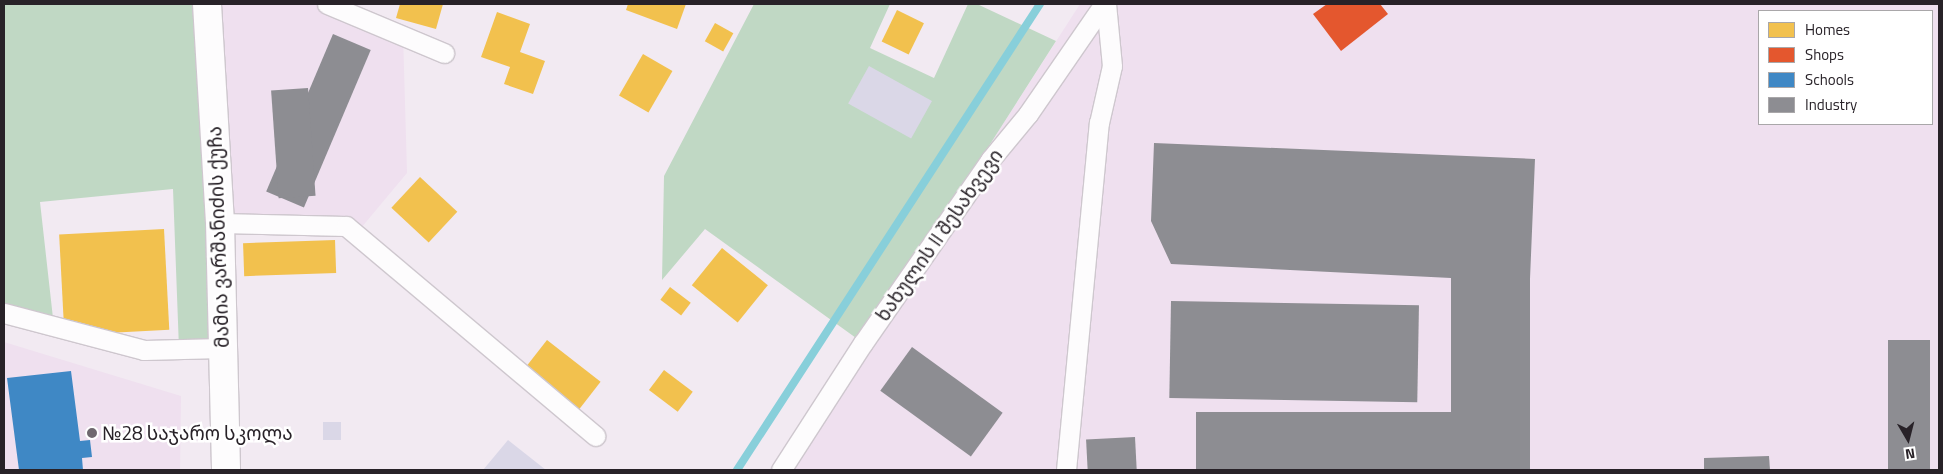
<!DOCTYPE html>
<meta charset="utf-8">
<style>
body{margin:0}
#map{position:relative;width:1943px;height:474px;overflow:hidden;background:#f2eaf2;font-family:"Titillium Web","Noto Sans Georgian",sans-serif}
div>[style]{position:absolute}
[style*='--x']{left:calc(var(--x)*1px);top:calc(var(--y)*1px);width:calc(var(--w)*1px);rotate:calc(var(--a)*1deg)}
.built>*{inset:0;background:#efe0ef}
.green>*{inset:0;background:#c0d8c4}
.homes>*{inset:0;background:#f2c14e;transform-origin:0 0}
.shops>*{inset:0;background:#e4572e}
.schools>*{inset:0;background:#3f88c5}
.industry>*{inset:0;background:#8d8d92;transform-origin:0 0}
.stream>*{height:8px;margin:-4px;padding:0 4px;transform-origin:4px;border-radius:4px;background:#88cfda}
.building>*{inset:0;background:#dad7e7;transform-origin:0 0}
.roads{filter:drop-shadow(1px 0 #cec7ce) drop-shadow(-1px 0 #cec7ce) drop-shadow(0 1px #cec7ce) drop-shadow(0 -1px #cec7ce)}
.street>*{height:19px;margin:-9.5px;padding:0 9.5px;transform-origin:9.5px;border-radius:9.5px;background:#fdfcfd}
.secondary>*{height:28px;margin:-14px;padding:0 14px;transform-origin:14px;border-radius:14px;background:#fdfcfd}
.dots>*{width:14px;height:14px;translate:-50% -50%;box-sizing:border-box;border:2px solid #fff;border-radius:50%}
span{translate:-50% -50%;white-space:nowrap;text-align:center;line-height:1.15;-webkit-text-stroke:5px #fff;paint-order:stroke}
.street-label{font-size:19px;color:#282228}
.poi-label{font-size:19px;color:#282228}
.left{translate:0 -50%;text-align:left}
.frame{position:absolute;inset:0;border:5px solid #282228;pointer-events:none}
.legend{position:absolute;left:1758px;top:10px;width:175px;height:115px;box-sizing:border-box;background:#fff;border:1px solid #a9a7a9;margin:0;padding:6px 9px;list-style:none;font-size:15px;color:#282228}
.legend li{display:flex;align-items:center;gap:10px;height:25px}
.legend b{width:25px;border:1px solid #a9a7a9}
.north{position:absolute;left:1883px;top:414px;width:50px;height:50px;-webkit-text-stroke:4px #fff;paint-order:stroke;rotate:172deg;font-size:14px;font-weight:700;line-height:20px;text-align:center;color:#282228}
.north::after{content:'';display:block;margin:auto;width:18px;height:22px;background:#282228;clip-path:polygon(50% 0,100% 100%,50% 72%,0 100%)}
</style>
<div id="map">
<div class="built">
<i style="clip-path:polygon(207px 4px,327px 4px,403px 35px,407px 173px,356px 234px,220px 223px)"></i>
<i style="clip-path:polygon(evenodd,1080px 4px,1939px 4px,1939px 470px,781px 470px,1080px 4px,1759px 11px,1932px 11px,1932px 124px,1759px 124px,1759px 11px)"></i>
<i style="clip-path:polygon(4px 342px,181px 396px,180px 470px,4px 470px)"></i>
</div>
<div class="green">
<i style="clip-path:polygon(4px 4px,207px 4px,222px 348px,179px 349px,173px 189px,40px 202px,54px 327px,4px 313px)"></i>
<i style="clip-path:polygon(754px 4px,890px 4px,870px 48px,934px 78px,968px 4px,977px 4px,1056px 41px,863px 343px,705px 229px,662px 280px,664px 176px)"></i>
</div>
<div class="homes">
<i style="clip-path:polygon(400px 4px,443px 4px,436px 29px,396px 18px)"></i>
<i style="clip-path:polygon(628px 4px,686px 4px,677px 29px,626px 10px)"></i>
<i style="left:897px;top:10px;width:30px;height:35px;rotate:26deg"></i>
<i style="clip-path:polygon(497px 12px,530px 24px,520px 52px,545px 61px,533px 94px,504px 84px,510px 67px,481px 57px)"></i>
<i style="left:715px;top:23px;width:21px;height:21px;rotate:29deg"></i>
<i style="left:643px;top:54px;width:34px;height:48px;rotate:30deg"></i>
<i style="left:420px;top:177px;width:51px;height:42px;rotate:43deg"></i>
<i style="left:164px;top:229px;width:101px;height:105px;rotate:87deg"></i>
<i style="left:335px;top:240px;width:33px;height:92px;rotate:88deg"></i>
<i style="left:722px;top:248px;width:59px;height:48px;rotate:39deg"></i>
<i style="left:670px;top:287px;width:26px;height:16px;rotate:37deg"></i>
<i style="left:547px;top:340px;width:68px;height:47px;rotate:38deg"></i>
<i style="left:664px;top:370px;width:36px;height:25px;rotate:37deg"></i>
</div>
<div class="shops">
<i style="clip-path:polygon(1327px 4px,1380px 4px,1388px 14px,1341px 51px,1313px 14px)"></i>
</div>
<div class="schools">
<i style="clip-path:polygon(71px 371px,80px 441px,90px 440px,92px 457px,82px 458px,83px 470px,19px 470px,7px 378px)"></i>
</div>
<div class="industry">
<i style="left:333px;top:34px;width:41px;height:171px;rotate:23deg"></i>
<i style="left:308px;top:88px;width:108px;height:37px;rotate:86deg"></i>
<i style="clip-path:polygon(1154px 143px,1535px 159px,1530px 279px,1530px 470px,1196px 470px,1196px 412px,1451px 412px,1451px 278px,1171px 264px,1151px 221px)"></i>
<i style="left:1171px;top:301px;width:248px;height:97px;rotate:1deg"></i>
<i style="left:1888px;top:340px;width:42px;height:130px"></i>
<i style="left:912px;top:347px;width:112px;height:54px;rotate:36deg"></i>
<i style="left:1135px;top:437px;width:33px;height:49px;rotate:87deg"></i>
<i style="clip-path:polygon(1769px 456px,1770px 470px,1704px 470px,1704px 458px)"></i>
</div>
<div class="stream">
<i style="--x:737;--y:470;--w:556;--a:-56.97"></i>
</div>
<div class="building">
<i style="left:869px;top:66px;width:72px;height:43px;rotate:29deg"></i>
<i style="left:323px;top:422px;width:18px;height:18px"></i>
<i style="clip-path:polygon(508px 440px,546px 470px,483px 470px)"></i>
</div>
<div class="roads">
<div class="street">
<i style="--x:327;--y:4;--w:127;--a:22.7"></i>
<i style="--x:220;--y:223;--w:126;--a:1.4"></i>
<i style="--x:346;--y:226;--w:326;--a:40.1"></i>
<i style="--x:4;--y:313;--w:145;--a:14.8"></i>
<i style="--x:144;--y:350;--w:78;--a:-1.5"></i>
<i style="--x:781;--y:470;--w:151;--a:-57.2"></i>
<i style="--x:863;--y:343;--w:223;--a:-55.2"></i>
<i style="--x:990;--y:160;--w:60;--a:-50.4"></i>
<i style="--x:1028;--y:114;--w:134;--a:-55.4"></i>
<i style="--x:1066;--y:470;--w:349;--a:-84.6"></i>
<i style="--x:1099;--y:123;--w:58;--a:-77.2"></i>
<i style="--x:1112;--y:66;--w:62;--a:-95.5"></i>
</div>
<div class="secondary">
<i style="--x:207;--y:4;--w:219;--a:86.6"></i>
<i style="--x:220;--y:223;--w:247;--a:88.6"></i>
</div>
</div>
<div class="dots">
<i style="left:92px;top:433px;background:#6f686f"></i>
</div>
<div class="street-label">
<span style="left:939px;top:235px;rotate:-55deg">ხახულის II შესახვევი</span>
<span style="left:218px;top:237px;rotate:-92deg">მამია ვარშანიძის ქუჩა</span>
</div>
<div class="poi-label">
<span class="left" style="left:102px;top:433px">№28 საჯარო სკოლა</span>
</div>
<div class="frame"></div>
<ul class="legend">
<li><b style="height:14px;background:#f2c14e"></b>Homes</li>
<li><b style="height:14px;background:#e4572e"></b>Shops</li>
<li><b style="height:14px;background:#3f88c5"></b>Schools</li>
<li><b style="height:14px;background:#8d8d92"></b>Industry</li>
</ul>
<div class="north">N</div>
</div>
